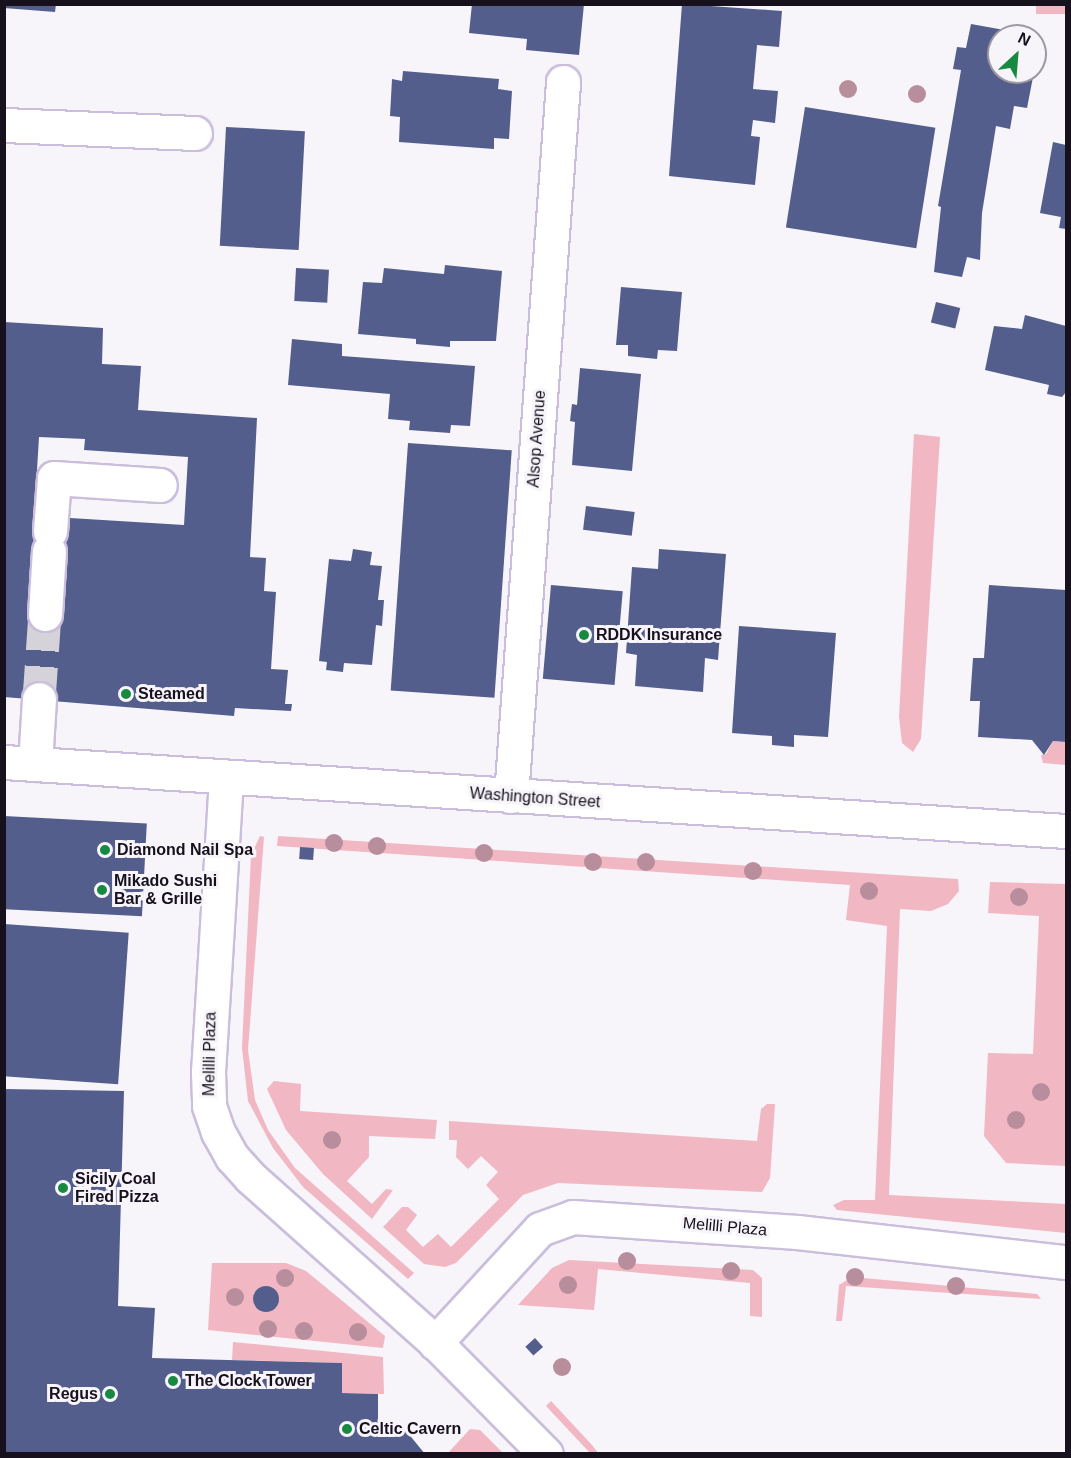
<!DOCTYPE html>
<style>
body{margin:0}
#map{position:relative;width:1071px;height:1458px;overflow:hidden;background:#f7f4fa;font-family:Helvetica,sans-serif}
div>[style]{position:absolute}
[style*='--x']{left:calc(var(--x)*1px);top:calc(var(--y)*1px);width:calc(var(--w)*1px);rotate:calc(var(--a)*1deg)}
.green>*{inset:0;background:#f1b7c3;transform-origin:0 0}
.building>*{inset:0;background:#535e8c;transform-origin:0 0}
.round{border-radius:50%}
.minor-tunnel>*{height:33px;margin-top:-16.5px;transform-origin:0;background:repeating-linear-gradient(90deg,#d5d2d9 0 33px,transparent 0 49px)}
.roads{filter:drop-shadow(2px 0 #cabedc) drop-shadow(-2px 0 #cabedc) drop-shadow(0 2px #cabedc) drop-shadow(0 -2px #cabedc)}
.minor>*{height:33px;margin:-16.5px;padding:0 16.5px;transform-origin:16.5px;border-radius:16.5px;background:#fff}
.major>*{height:33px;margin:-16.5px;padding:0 16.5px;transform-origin:16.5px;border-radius:16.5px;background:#fff}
.trees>*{width:18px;height:18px;margin:-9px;border-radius:50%;background:#b98e9c}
.dots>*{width:16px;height:16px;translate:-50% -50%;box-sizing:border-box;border:3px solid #f7f4fa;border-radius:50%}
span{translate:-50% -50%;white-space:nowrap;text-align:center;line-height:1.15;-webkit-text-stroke:6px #f7f4fa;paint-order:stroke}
.street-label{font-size:16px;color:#16111c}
.poi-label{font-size:16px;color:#16111c;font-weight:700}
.left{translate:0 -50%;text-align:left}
.right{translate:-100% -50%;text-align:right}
.frame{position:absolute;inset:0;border:6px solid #16111c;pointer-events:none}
.north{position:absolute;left:987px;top:24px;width:60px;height:60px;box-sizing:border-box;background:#f7f4fa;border:2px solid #9d99a1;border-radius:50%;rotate:26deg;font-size:16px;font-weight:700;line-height:24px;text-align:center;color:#16111c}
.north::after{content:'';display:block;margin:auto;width:21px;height:27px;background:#188941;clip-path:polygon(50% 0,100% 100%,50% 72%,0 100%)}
</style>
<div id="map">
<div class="green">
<i style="left:1036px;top:5px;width:30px;height:9px"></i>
<i style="clip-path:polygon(914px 434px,940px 437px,921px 739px,913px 752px,902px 743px,899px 717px)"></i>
<i style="clip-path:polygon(1053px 741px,1066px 742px,1066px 765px,1043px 763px,1041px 755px,1046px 754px)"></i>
<i style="clip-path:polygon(260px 836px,264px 837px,248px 1050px,255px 1100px,268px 1130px,295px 1168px,414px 1273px,408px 1279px,303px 1187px,273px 1148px,248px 1101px,242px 1048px,251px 855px)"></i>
<i style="clip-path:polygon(278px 836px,958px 879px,959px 891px,948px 904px,931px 911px,900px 909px,889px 1195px,1066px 1204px,1066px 1233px,837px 1210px,833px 1205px,844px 1200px,875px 1200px,887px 926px,846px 920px,850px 885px,277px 846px)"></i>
<i style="clip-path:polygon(990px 882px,1066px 884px,1066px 1166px,1006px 1163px,984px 1136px,988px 1053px,1033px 1054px,1039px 916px,988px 913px)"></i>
<i style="clip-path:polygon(274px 1081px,301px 1084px,300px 1111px,437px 1120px,435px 1139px,369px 1136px,369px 1157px,347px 1181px,372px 1204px,386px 1189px,393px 1190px,372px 1219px,323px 1174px,286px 1130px,267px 1089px)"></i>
<i style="clip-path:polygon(767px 1104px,775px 1104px,770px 1178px,762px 1192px,558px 1183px,523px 1195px,456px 1263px,445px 1267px,424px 1264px,383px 1227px,402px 1207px,408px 1207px,417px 1215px,406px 1230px,423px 1247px,438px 1234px,451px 1247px,499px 1199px,486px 1185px,498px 1172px,481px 1156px,468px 1169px,456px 1157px,457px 1140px,449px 1140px,449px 1121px,757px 1141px,761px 1109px)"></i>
<i style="clip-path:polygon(569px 1260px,753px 1270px,762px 1278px,762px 1317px,750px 1316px,750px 1283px,598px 1269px,594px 1310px,518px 1305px,552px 1268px)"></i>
<i style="clip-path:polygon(212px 1263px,286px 1263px,306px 1271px,385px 1336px,383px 1348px,208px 1330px)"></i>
<i style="clip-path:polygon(852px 1277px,1037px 1294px,1041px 1299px,846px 1286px,842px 1321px,836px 1321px,839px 1285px)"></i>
<i style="clip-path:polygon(233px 1342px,383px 1357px,384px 1394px,342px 1393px,342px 1363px,232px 1360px)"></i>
<i style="clip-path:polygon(551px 1401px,592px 1445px,598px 1453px,590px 1453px,546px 1406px)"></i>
<i style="clip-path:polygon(470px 1429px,480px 1430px,503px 1453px,448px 1453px)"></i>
</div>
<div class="building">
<i style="clip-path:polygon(4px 4px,56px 4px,55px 12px,4px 8px)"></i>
<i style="clip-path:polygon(472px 4px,584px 4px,579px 55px,526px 50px,527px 39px,469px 33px)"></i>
<i style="clip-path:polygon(682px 4px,782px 11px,779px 47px,757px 45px,753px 89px,778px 91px,775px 123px,753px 120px,751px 136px,760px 137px,755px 185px,669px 176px)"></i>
<i style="clip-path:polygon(971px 24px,1031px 35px,999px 36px,999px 72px,1034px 72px,1027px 108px,1014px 106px,1010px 129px,996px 126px,982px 213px,980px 260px,967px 257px,962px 277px,934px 272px,941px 207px,938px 206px,961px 70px,953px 69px,957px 47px,966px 48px)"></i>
<i style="clip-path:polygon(403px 71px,499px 79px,498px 89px,512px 91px,509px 139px,494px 138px,494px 149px,399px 142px,400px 117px,390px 116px,392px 79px,402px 81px)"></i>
<i style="left:805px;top:107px;width:132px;height:122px;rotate:9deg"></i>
<i style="left:226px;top:127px;width:79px;height:119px;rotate:3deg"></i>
<i style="clip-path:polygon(1053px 142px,1066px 145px,1066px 229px,1059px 228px,1061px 217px,1040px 213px)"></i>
<i style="clip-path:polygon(445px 265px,502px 271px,496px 341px,450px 341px,450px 347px,416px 344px,416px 339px,358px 334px,363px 282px,382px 283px,384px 268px,444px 274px)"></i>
<i style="left:296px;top:268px;width:33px;height:33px;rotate:3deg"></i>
<i style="clip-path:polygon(621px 287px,682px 292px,677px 351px,658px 350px,657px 359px,628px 356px,628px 345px,616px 345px)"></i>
<i style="left:936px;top:302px;width:25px;height:21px;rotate:14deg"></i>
<i style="clip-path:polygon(1025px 315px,1066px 326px,1066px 392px,1062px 397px,1047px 394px,1049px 385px,985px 370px,994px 326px,1022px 329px)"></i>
<i style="clip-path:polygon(evenodd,4px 322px,103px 328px,102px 364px,141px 366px,138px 410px,257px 418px,250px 557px,266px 558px,264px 591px,276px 592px,271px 669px,288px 670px,285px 704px,292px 704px,291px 711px,235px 708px,234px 716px,4px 697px,4px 322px,39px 437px,85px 439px,84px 450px,188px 457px,184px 525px,70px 518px,69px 533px,38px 531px,39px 520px,34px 520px,39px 437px)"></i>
<i style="clip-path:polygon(292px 339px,342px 344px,342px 356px,475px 366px,470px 426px,451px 425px,450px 433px,409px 430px,410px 421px,388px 419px,390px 394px,288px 385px)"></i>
<i style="clip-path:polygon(580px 368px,641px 374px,632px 471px,572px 465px,575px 422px,570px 421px,572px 404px,577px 405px)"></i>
<i style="left:408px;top:443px;width:104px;height:248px;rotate:4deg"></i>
<i style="left:586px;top:506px;width:49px;height:24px;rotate:7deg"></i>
<i style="clip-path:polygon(353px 549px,372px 552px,370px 565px,382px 566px,378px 600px,384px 600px,382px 626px,376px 625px,372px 665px,344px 663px,343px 672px,326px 670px,327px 662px,319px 661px,329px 559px,351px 561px)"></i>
<i style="clip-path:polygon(659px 549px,726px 554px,718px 660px,705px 658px,703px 692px,635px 686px,637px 655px,626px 653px,632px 567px,658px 569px)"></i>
<i style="left:551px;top:585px;width:72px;height:94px;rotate:5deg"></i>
<i style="clip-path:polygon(989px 585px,1066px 590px,1066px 742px,1053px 741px,1044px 755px,1032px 740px,978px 737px,980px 701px,970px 701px,973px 658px,984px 658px)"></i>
<i style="clip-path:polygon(739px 626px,836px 633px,828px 737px,794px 735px,794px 747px,772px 745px,772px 736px,732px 733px)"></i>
<i style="left:4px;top:816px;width:143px;height:93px;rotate:3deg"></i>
<i style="left:300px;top:847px;width:14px;height:12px;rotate:4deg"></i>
<i style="left:4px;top:924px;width:125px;height:152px;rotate:4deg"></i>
<i style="clip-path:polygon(4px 1089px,124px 1091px,118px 1306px,155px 1308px,152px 1358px,342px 1363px,342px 1393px,378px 1394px,378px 1421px,407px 1432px,425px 1454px,4px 1454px)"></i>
<i class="round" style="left:253px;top:1286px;width:26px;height:26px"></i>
<i style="left:535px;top:1338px;width:12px;height:13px;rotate:48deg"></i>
</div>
<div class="minor-tunnel">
<i style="--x:39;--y:699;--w:85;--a:-86"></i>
</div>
<div class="roads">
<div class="minor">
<i style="--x:4;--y:125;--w:191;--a:2.4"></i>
<i style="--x:50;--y:531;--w:53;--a:-85.7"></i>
<i style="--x:54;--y:478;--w:106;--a:3.8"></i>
<i style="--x:45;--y:614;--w:63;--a:-86.4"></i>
<i style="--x:35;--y:764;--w:65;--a:-86.5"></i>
<i style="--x:226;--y:778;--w:295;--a:93.5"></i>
<i style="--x:208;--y:1072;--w:34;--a:88"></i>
<i style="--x:209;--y:1106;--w:28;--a:71"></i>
<i style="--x:218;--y:1132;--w:29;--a:61"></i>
<i style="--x:232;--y:1157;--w:28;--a:48"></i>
<i style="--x:251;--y:1178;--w:242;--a:41.7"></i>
<i style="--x:432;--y:1339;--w:162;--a:45.3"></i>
<i style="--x:511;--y:796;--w:716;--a:-85.83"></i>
<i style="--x:435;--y:1343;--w:155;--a:-47.4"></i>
<i style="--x:540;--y:1229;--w:35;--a:-20"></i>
<i style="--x:573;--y:1217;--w:225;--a:3.8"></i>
<i style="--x:797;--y:1232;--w:271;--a:6.4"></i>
</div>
<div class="major">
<i style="--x:4;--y:762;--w:1064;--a:3.72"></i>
</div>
</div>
<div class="trees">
<i style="left:848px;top:89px"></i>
<i style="left:917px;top:94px"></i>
<i style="left:334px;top:843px"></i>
<i style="left:377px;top:846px"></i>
<i style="left:484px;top:853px"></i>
<i style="left:593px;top:862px"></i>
<i style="left:646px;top:862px"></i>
<i style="left:753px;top:871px"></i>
<i style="left:869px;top:891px"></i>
<i style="left:1019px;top:897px"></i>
<i style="left:1041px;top:1092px"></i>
<i style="left:1016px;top:1120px"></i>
<i style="left:332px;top:1140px"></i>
<i style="left:627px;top:1261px"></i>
<i style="left:731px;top:1271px"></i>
<i style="left:855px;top:1277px"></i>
<i style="left:285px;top:1278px"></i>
<i style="left:568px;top:1285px"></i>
<i style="left:956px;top:1286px"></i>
<i style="left:235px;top:1297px"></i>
<i style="left:268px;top:1329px"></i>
<i style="left:304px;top:1331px"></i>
<i style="left:358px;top:1332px"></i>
<i style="left:562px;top:1367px"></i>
</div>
<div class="dots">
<i style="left:584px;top:635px;background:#188941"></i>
<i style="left:126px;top:694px;background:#188941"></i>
<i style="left:105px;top:850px;background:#188941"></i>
<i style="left:102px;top:890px;background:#188941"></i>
<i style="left:63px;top:1188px;background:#188941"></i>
<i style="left:173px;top:1381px;background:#188941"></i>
<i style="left:110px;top:1394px;background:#188941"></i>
<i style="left:347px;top:1429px;background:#188941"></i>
</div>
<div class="street-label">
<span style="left:537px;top:439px;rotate:-86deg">Alsop Avenue</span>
<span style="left:535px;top:798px;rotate:4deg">Washington Street</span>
<span style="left:210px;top:1054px;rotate:-89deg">Melilli Plaza</span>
<span style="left:725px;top:1227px;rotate:5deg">Melilli Plaza</span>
</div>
<div class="poi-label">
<span class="left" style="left:596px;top:635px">RDDK Insurance</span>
<span class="left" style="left:138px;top:694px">Steamed</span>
<span class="left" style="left:117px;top:850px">Diamond Nail Spa</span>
<span class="left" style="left:114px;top:890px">Mikado Sushi<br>Bar &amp; Grille</span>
<span class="left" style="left:75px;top:1188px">Sicily Coal<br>Fired Pizza</span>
<span class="left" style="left:185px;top:1381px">The Clock Tower</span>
<span class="right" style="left:98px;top:1394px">Regus</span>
<span class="left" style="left:359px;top:1429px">Celtic Cavern</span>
</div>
<div class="frame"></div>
<div class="north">N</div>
</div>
